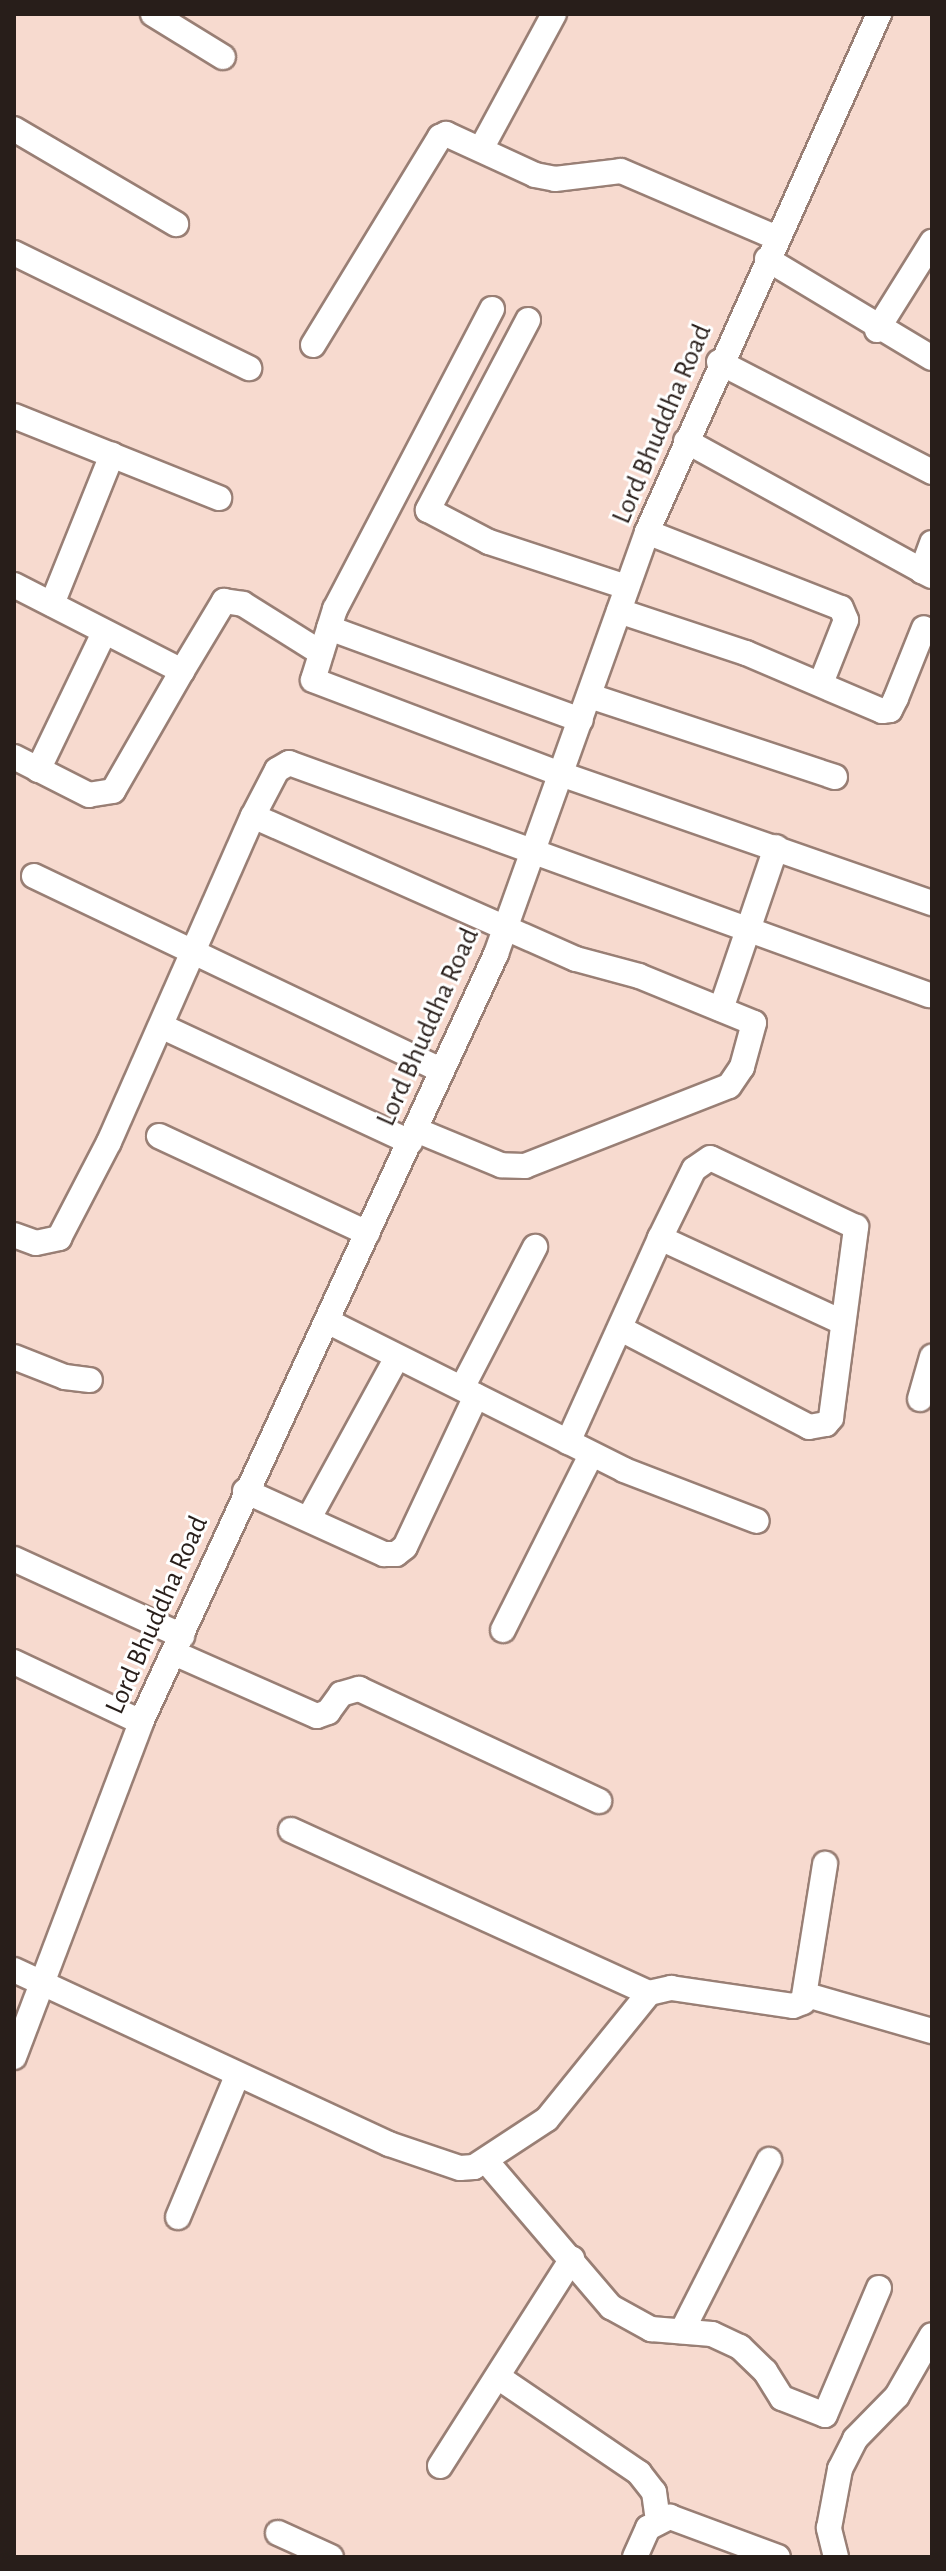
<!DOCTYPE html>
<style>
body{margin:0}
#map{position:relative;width:946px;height:2571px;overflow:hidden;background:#f7dacf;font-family:"Alegreya Sans",sans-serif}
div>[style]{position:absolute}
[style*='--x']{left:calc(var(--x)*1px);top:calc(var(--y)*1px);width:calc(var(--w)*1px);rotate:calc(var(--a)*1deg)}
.roads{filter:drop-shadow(2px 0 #997f75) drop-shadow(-2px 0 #997f75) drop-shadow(0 2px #997f75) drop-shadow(0 -2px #997f75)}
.minor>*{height:24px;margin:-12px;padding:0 12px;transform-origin:12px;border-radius:12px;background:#fff}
span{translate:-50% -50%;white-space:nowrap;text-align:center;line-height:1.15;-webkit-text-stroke:6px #fff;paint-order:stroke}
.street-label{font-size:28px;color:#281e1a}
.frame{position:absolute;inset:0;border:16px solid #281e1a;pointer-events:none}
</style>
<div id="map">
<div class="roads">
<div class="minor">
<i style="--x:153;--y:14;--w:82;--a:31.6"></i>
<i style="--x:14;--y:129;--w:188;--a:30.4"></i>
<i style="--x:481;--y:149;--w:153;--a:-61.6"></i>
<i style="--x:14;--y:253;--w:262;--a:26.1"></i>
<i style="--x:767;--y:259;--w:192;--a:31"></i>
<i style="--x:492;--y:309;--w:339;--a:117.6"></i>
<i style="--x:335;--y:609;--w:74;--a:107.2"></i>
<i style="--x:313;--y:680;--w:265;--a:20.8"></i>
<i style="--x:561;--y:774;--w:393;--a:19.2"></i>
<i style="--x:528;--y:320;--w:215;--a:117.8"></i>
<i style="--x:428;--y:510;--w:69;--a:27.7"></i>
<i style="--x:489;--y:542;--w:145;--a:18.1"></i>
<i style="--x:877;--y:330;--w:104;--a:-58"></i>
<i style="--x:313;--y:345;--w:244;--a:-58.6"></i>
<i style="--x:440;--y:137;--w:7;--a:-27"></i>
<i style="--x:446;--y:134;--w:98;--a:24.7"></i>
<i style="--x:535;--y:175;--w:20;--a:11"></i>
<i style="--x:555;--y:179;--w:66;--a:-6.9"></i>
<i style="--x:621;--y:171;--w:170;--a:23.2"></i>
<i style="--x:719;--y:362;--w:240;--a:27.3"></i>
<i style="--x:14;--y:416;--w:221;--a:21.8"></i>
<i style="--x:686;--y:441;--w:269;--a:28.8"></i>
<i style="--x:647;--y:532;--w:208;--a:21.4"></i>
<i style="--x:841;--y:608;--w:13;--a:67"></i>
<i style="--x:846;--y:620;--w:68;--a:111.6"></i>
<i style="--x:932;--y:543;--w:30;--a:110"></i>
<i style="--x:922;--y:571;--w:11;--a:27"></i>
<i style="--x:14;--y:585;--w:189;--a:27.1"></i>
<i style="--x:182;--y:671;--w:138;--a:119.9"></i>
<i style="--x:113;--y:791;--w:24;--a:171"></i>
<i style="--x:89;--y:795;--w:84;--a:-153.1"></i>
<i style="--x:52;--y:604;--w:161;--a:-68.1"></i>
<i style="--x:619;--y:611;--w:134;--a:18.3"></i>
<i style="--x:746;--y:653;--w:148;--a:23.1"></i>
<i style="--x:882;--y:711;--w:8;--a:-7"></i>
<i style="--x:890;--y:710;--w:13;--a:-63"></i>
<i style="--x:896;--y:698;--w:75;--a:-68.2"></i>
<i style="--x:329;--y:628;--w:268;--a:20.1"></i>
<i style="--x:182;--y:671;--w:82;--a:-59"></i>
<i style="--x:224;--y:601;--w:19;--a:9"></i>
<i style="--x:243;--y:604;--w:92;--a:32.1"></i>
<i style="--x:590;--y:696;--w:258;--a:18.3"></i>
<i style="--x:38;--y:770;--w:152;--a:-64.3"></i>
<i style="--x:253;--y:816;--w:353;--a:23.9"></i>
<i style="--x:576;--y:959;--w:65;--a:15.1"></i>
<i style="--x:639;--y:976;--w:124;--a:22.2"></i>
<i style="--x:754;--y:1023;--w:46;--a:105.3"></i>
<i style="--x:742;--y:1067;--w:23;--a:124"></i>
<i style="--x:729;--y:1086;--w:219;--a:158.6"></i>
<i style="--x:525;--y:1166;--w:24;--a:-178"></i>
<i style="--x:501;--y:1165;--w:92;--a:-157.6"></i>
<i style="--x:34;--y:876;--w:452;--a:25.5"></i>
<i style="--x:721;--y:1009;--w:171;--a:-71.2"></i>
<i style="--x:161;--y:1026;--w:275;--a:25"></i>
<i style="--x:159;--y:1136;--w:230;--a:25"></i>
<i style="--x:14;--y:1235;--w:23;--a:20"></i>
<i style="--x:36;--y:1243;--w:24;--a:-12"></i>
<i style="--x:59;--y:1238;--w:108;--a:-62.5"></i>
<i style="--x:109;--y:1142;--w:356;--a:-66.2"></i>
<i style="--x:253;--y:816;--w:52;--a:-62.4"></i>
<i style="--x:277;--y:770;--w:14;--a:-30"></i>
<i style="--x:289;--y:763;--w:681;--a:19.93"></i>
<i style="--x:329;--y:1322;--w:330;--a:26.6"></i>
<i style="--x:624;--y:1470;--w:142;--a:21"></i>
<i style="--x:621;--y:1329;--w:212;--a:27.5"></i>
<i style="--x:809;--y:1427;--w:17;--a:-10"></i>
<i style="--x:826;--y:1424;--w:8;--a:-50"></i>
<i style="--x:831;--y:1418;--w:193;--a:-82.5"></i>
<i style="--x:856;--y:1227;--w:161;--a:-154.7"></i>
<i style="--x:710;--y:1158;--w:19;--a:145"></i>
<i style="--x:694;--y:1169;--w:77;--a:116.2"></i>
<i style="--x:14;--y:1357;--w:55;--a:21.4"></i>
<i style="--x:65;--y:1377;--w:25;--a:7"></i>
<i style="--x:462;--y:1388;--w:159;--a:-62.6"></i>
<i style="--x:920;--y:1399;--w:44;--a:-74.1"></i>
<i style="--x:568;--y:1442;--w:224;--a:-65.7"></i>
<i style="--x:660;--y:1238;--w:200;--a:24.8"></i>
<i style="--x:245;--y:1491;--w:153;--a:24.4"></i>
<i style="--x:384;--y:1554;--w:12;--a:0"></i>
<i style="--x:396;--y:1554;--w:11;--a:-38"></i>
<i style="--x:405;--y:1547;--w:167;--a:-64.8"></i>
<i style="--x:309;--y:1518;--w:181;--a:-61.3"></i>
<i style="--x:14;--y:1559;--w:185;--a:24.6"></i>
<i style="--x:503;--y:1630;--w:196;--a:-63.3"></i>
<i style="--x:174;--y:1653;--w:156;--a:23.8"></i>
<i style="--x:317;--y:1716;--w:12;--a:-20"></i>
<i style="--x:328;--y:1712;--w:22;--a:-54"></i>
<i style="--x:341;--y:1694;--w:19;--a:-16"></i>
<i style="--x:359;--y:1689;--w:265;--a:25"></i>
<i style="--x:14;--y:1662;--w:140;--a:25.3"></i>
<i style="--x:291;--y:1830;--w:393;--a:24.5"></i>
<i style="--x:14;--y:1970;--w:413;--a:24.9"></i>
<i style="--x:389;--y:2144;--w:75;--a:18.7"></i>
<i style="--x:460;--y:2168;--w:14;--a:-4"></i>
<i style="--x:474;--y:2167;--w:87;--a:-33.3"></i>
<i style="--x:547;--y:2119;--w:162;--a:-51"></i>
<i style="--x:649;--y:1993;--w:23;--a:-13"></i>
<i style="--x:671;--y:1988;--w:123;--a:8.4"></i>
<i style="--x:793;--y:2006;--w:11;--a:-22"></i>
<i style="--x:803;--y:2002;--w:140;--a:-80.9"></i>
<i style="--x:807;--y:1995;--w:130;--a:16.1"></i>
<i style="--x:14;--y:2057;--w:358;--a:-69.2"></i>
<i style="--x:141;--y:1722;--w:846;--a:-65.19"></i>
<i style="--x:496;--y:954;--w:448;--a:-70.3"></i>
<i style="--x:647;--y:532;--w:568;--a:-65.87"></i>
<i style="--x:487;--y:2162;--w:191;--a:49.5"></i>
<i style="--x:611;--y:2307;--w:46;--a:28.8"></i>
<i style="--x:651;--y:2329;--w:61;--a:4.7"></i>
<i style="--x:712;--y:2334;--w:31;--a:25"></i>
<i style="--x:740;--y:2347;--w:35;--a:44"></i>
<i style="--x:765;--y:2371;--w:32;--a:58"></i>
<i style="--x:782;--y:2398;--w:46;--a:21.6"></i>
<i style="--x:825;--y:2415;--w:138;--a:-67"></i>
<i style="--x:178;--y:2217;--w:153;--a:-67.3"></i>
<i style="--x:682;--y:2331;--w:192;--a:-63"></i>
<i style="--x:498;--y:2377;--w:171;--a:34.2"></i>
<i style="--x:639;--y:2473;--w:24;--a:52"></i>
<i style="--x:654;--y:2492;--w:28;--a:82"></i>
<i style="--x:440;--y:2466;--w:246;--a:-57.5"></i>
<i style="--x:278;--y:2533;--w:58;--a:24.4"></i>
<i style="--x:635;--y:2557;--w:32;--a:-66"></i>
<i style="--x:648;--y:2528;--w:25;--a:-27"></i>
<i style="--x:670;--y:2517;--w:115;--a:20.3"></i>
<i style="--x:836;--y:2557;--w:30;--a:-104"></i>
<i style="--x:829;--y:2528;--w:60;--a:-79.4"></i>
<i style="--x:840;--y:2469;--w:34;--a:-63"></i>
<i style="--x:855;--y:2439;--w:60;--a:-45.7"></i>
<i style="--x:897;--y:2396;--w:70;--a:-60.2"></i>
</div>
</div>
<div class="street-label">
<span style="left:662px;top:424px;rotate:-67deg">Lord Bhuddha Road</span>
<span style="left:428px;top:1027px;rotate:-66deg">Lord Bhuddha Road</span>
<span style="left:157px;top:1615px;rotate:-66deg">Lord Bhuddha Road</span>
</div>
<div class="frame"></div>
</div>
